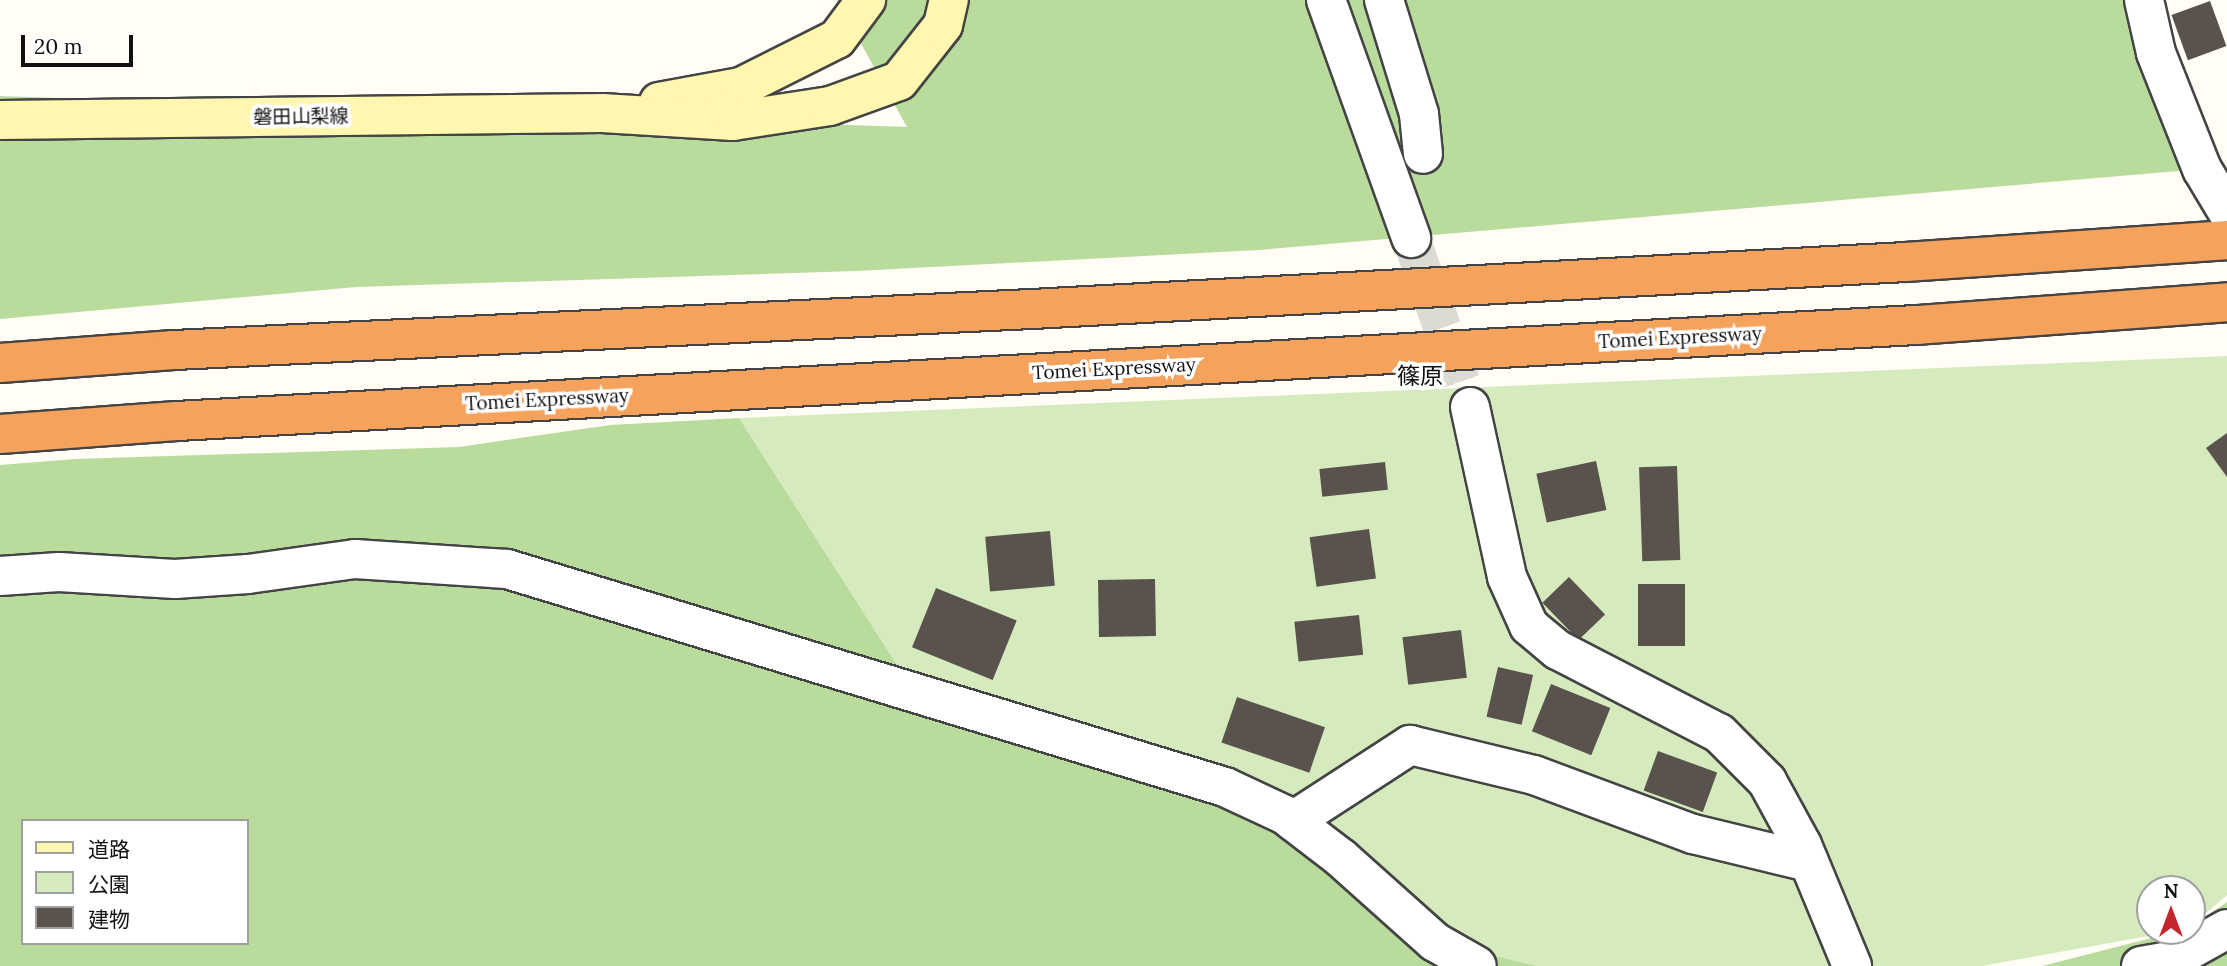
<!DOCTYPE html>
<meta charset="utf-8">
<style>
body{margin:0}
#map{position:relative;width:2227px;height:966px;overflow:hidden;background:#fffdf5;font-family:Lora,"Noto Sans JP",serif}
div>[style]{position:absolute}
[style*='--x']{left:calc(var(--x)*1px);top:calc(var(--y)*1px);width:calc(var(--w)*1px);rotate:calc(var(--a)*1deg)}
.green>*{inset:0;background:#d5ebbd}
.forest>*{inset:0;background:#b9dc9c}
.building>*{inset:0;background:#5a524d;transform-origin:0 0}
.minor-tunnel>*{height:38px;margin-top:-19px;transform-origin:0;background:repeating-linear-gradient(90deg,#dbdad3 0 38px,transparent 0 57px)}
.roads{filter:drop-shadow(2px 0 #444) drop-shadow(-2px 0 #444) drop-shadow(0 2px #444) drop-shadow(0 -2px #444)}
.minor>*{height:38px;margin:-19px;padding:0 19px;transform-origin:19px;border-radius:19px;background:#fff}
.tertiary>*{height:38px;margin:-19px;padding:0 19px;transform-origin:19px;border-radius:19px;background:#fff}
.secondary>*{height:38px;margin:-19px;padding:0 19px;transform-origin:19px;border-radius:19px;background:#fff6b0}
.motorway>*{height:38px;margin:-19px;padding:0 19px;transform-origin:19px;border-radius:19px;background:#f5a25d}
span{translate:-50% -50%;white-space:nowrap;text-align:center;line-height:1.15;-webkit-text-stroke:7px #fff;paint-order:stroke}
.street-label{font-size:19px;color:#111}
.quarter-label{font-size:23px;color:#111}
.legend{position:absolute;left:21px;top:819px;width:228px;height:126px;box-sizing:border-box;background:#fff;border:2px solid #a0a0a0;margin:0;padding:9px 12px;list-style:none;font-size:21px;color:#111}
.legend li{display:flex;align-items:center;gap:14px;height:35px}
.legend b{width:35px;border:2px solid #a0a0a0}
.north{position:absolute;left:2136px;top:875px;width:70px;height:70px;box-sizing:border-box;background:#fff;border:2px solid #a0a0a0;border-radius:50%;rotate:0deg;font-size:19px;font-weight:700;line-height:28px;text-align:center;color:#111}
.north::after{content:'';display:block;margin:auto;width:24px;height:32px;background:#c4262e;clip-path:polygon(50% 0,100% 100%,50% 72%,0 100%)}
.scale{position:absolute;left:21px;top:35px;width:112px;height:32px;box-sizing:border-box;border:4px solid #111;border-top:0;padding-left:9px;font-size:21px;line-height:24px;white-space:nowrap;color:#111;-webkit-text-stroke:5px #fff;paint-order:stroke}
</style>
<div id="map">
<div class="green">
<i style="clip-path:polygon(2227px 356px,2227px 895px,2192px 925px,2192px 889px,2150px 889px,2150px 931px,2176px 931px,1982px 966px,1478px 966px,915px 693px,739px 418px)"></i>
</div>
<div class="forest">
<i style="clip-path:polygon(837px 0,2143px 0,2202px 169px,1259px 250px,856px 271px,356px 287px,0 319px,0 96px,907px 127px)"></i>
<i style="clip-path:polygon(evenodd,739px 418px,915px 693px,1225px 787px,1435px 942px,1536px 966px,0 966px,0 465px,75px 459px,459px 447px,610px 425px,739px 418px,23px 821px,247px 821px,247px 943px,23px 943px,23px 821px)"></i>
<i style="clip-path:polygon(2227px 902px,2227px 966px,2042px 966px,2179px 931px,2192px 931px,2192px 926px)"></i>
</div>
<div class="building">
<i style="left:2210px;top:1px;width:48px;height:41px;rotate:70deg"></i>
<i style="clip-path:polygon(2227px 433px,2227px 477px,2206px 448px)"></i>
<i style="left:1596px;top:461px;width:50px;height:61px;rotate:78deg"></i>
<i style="left:1385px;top:462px;width:28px;height:66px;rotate:84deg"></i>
<i style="left:1677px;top:466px;width:94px;height:38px;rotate:88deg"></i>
<i style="left:1369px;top:529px;width:50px;height:60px;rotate:82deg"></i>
<i style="left:1050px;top:531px;width:55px;height:65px;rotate:85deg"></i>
<i style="left:1569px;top:577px;width:52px;height:37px;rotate:46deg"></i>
<i style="left:1155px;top:579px;width:57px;height:57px;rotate:89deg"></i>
<i style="left:1638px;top:584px;width:47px;height:62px"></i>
<i style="left:936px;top:588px;width:87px;height:64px;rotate:22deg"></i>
<i style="left:1359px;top:615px;width:40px;height:65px;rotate:84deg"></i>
<i style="left:1461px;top:630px;width:48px;height:59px;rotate:83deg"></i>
<i style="left:1498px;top:667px;width:36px;height:51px;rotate:13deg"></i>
<i style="left:1551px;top:684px;width:64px;height:51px;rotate:22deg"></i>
<i style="left:1237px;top:697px;width:93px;height:48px;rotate:19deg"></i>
<i style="left:1658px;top:751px;width:63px;height:42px;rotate:20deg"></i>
</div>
<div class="minor-tunnel">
<i style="--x:1411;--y:238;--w:179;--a:70.8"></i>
</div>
<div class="roads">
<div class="minor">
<i style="--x:1326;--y:0;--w:253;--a:70.3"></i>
<i style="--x:1384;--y:0;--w:119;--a:72.9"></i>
<i style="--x:1419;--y:114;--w:40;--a:84.3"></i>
<i style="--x:2144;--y:0;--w:54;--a:77.2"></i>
<i style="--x:2156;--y:53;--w:125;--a:68.4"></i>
<i style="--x:2202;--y:169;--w:49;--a:59.2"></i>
<i style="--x:1470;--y:407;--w:174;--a:77.7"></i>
<i style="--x:1507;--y:577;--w:54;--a:65.8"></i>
<i style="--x:1529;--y:626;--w:38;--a:40"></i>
<i style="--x:1558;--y:650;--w:181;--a:27.3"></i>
<i style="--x:1719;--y:733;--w:68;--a:45"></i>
<i style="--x:1767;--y:781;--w:73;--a:61.3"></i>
<i style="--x:1802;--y:845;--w:131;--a:67.5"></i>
<i style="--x:1293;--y:821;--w:140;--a:-33"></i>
<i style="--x:1410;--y:745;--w:128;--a:13.6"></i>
<i style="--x:1534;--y:775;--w:170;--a:20.4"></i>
<i style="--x:1693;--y:834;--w:119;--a:13.6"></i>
</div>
<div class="tertiary">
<i style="--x:0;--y:576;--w:59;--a:-3.9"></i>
<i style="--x:59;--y:572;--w:116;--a:3.5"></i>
<i style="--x:175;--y:579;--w:73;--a:-3.9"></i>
<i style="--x:248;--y:574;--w:108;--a:-8"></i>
<i style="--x:355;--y:559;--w:152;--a:3.8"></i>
<i style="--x:507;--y:569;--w:750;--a:16.89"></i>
<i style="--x:1225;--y:787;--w:66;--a:25"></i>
<i style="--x:1285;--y:815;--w:71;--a:37.5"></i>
<i style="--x:1341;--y:858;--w:126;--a:41.8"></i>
<i style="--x:1435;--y:942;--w:48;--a:29.7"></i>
<i style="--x:2141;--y:966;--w:29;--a:-10"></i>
<i style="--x:2170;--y:961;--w:65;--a:-29.3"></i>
</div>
<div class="secondary">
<i style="--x:659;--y:102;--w:83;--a:-10.4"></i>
<i style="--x:741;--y:87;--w:107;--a:-26.6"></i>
<i style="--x:837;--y:39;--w:49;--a:-53.4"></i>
<i style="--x:0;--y:120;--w:602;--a:-0.67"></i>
<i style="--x:602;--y:113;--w:131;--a:3.5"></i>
<i style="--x:733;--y:121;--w:98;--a:-8.8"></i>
<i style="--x:830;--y:106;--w:73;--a:-19.9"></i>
<i style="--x:899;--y:81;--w:71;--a:-51.8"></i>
<i style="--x:943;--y:25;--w:26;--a:-77"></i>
</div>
<div class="motorway">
<i style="--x:0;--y:363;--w:174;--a:-4.3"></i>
<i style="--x:174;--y:350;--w:859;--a:-2.74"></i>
<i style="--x:1032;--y:309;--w:875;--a:-3.08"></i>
<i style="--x:1906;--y:262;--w:322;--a:-3.9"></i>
<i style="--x:0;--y:434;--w:177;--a:-4.2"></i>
<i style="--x:177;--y:421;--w:1743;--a:-3.16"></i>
<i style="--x:1917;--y:325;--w:311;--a:-4.2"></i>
</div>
</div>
<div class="street-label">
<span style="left:301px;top:117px;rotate:-1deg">磐田山梨線</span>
<span style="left:1680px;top:338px;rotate:-3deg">Tomei Expressway</span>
<span style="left:1114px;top:369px;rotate:-3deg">Tomei Expressway</span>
<span style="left:547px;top:400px;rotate:-3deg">Tomei Expressway</span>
</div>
<div class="quarter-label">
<span style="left:1420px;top:376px">篠原</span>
</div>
<ul class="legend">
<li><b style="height:9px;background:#fff6b0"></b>道路</li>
<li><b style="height:19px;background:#d5ebbd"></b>公園</li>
<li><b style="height:19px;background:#5a524d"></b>建物</li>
</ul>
<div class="north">N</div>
<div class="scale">20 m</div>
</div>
